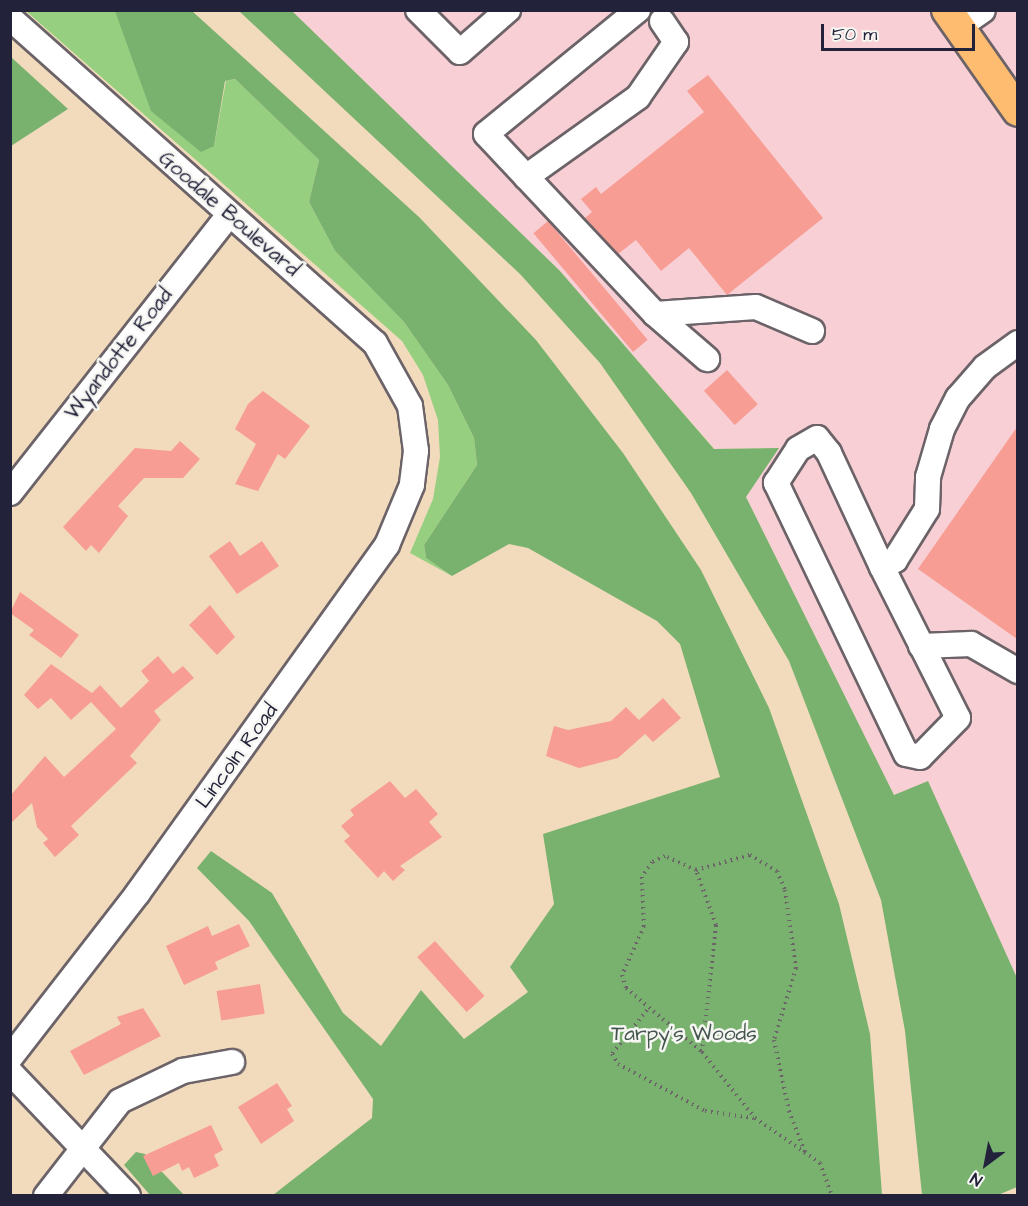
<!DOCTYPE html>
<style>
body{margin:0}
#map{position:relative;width:1028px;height:1206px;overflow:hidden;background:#f2dbbc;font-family:"Architects Daughter",sans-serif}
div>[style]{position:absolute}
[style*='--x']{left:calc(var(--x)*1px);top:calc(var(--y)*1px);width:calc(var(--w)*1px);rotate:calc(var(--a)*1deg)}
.built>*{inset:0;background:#f7cfd4}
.green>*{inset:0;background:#97cf81}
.forest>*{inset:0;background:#79b26f}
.building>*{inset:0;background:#f79d94;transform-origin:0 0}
.path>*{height:4px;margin-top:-2px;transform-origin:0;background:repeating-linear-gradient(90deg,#6b6368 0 1.5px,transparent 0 6px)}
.roads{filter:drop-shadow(2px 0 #6b6368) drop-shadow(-2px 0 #6b6368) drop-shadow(0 2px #6b6368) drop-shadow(0 -2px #6b6368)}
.minor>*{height:24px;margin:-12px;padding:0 12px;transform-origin:12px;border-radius:12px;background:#fff}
.major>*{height:30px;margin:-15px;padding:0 15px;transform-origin:15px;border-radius:15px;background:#febc70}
span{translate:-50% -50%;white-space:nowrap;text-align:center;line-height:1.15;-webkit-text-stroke:5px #f6f6f2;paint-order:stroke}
.street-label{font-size:21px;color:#22223b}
.park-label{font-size:21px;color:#455650}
.frame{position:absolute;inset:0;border:12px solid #22223b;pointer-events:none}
.north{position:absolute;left:956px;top:1134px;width:60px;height:60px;-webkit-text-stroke:4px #f6f6f2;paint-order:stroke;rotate:212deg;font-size:16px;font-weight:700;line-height:24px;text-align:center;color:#22223b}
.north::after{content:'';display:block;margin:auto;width:21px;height:27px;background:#22223b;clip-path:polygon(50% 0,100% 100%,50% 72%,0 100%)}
.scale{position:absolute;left:821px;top:24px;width:154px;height:27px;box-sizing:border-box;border:3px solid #22223b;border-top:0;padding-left:8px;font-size:18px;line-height:21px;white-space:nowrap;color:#22223b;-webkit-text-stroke:4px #f6f6f2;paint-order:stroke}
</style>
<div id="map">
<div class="built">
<i style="clip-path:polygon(292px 11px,1017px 11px,1017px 978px,928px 782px,894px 795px,746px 497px,778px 448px,715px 449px,560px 271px)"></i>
</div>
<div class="green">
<i style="clip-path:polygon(26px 11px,115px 11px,214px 146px,226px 81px,235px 79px,319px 160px,309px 202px,335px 251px,404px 322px,448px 385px,474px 438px,477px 465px,424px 545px,426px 558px,452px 576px,410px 553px,433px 499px,440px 457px,438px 420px,423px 375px,402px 341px)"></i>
</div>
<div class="forest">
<i style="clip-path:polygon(115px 11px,192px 11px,419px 217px,536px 340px,623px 453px,701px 570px,769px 708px,839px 904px,870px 1034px,882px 1195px,273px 1195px,372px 1118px,373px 1099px,249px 921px,197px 868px,211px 851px,272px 893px,343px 1013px,381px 1046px,421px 990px,464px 1039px,528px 992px,510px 967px,554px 904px,543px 834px,720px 777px,680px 644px,657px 621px,528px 548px,509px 544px,452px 576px,426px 558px,424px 545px,477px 465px,474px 438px,448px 385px,404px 322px,335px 251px,309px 202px,319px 160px,235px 79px,225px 81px,214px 146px,201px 152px,151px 111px)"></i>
<i style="clip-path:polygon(239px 11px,292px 11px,560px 271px,714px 449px,779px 448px,746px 497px,894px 795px,928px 781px,1017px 978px,1017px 1187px,998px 1195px,922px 1195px,905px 1031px,881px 900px,789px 661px,691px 493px,600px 363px,520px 274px)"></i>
<i style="clip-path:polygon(11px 57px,68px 109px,11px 146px)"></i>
<i style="clip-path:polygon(136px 1152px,145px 1154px,184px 1195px,150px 1195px,124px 1165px)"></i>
</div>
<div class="building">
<i style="clip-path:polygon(708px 75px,823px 218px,727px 295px,689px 248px,661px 271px,636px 240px,618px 254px,585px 218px,592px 212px,581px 199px,596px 187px,601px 194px,704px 112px,687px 91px)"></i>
<i style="left:548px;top:221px;width:155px;height:19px;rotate:50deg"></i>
<i style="left:727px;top:370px;width:46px;height:31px;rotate:48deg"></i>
<i style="clip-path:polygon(263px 391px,310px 426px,285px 459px,278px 454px,258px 491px,235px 484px,256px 444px,235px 429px,248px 404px)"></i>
<i style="clip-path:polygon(1017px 427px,1017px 639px,918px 569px)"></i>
<i style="clip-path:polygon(180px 441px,200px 459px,183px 478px,144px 478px,118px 506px,128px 516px,99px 553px,91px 545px,86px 551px,63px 527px,135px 448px,171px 451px)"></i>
<i style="clip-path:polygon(230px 541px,240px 556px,262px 541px,279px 566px,237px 594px,209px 556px)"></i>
<i style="clip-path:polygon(20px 592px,79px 635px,61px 658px,29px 635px,34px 630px,10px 613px)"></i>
<i style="clip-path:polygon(210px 605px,235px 637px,217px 655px,189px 625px)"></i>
<i style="clip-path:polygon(158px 656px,173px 674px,183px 666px,194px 678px,154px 711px,161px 720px,130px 756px,137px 763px,71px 826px,79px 835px,55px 857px,43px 843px,48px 839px,37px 827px,32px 803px,10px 824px,10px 796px,45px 756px,64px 777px,116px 729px,91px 702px,71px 720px,51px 698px,38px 709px,24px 695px,51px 664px,92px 693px,100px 685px,121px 708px,149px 681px,141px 671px)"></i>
<i style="clip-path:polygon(663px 698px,681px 718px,653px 742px,645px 734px,618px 758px,579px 768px,546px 756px,554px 726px,568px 730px,611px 721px,626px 707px,639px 720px)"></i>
<i style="clip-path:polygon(390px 781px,405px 798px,416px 789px,438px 814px,429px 822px,442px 837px,400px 866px,405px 870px,393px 881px,384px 871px,378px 878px,344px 841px,350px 836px,341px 826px,354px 815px,350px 810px)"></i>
<i style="clip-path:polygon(239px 924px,250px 946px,215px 962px,218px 969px,184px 985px,166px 946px,208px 926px,212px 936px)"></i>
<i style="left:435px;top:941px;width:74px;height:24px;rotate:48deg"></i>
<i style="left:260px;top:984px;width:30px;height:44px;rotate:81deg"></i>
<i style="clip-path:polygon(143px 1008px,161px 1036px,84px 1075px,70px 1051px,121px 1024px,117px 1017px)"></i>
<i style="clip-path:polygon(277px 1083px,292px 1106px,287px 1109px,294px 1121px,261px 1144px,238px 1107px)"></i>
<i style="clip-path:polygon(211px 1125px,223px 1150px,214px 1155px,219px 1166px,194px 1178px,189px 1167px,182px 1171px,179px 1163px,153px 1176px,143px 1156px)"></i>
</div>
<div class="path">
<i style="--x:696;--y:870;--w:56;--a:-15.5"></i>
<i style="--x:750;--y:855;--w:31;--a:31"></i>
<i style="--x:777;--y:871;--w:21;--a:67"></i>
<i style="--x:785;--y:890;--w:79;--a:82"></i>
<i style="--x:796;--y:968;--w:75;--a:107"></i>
<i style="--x:774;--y:1040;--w:73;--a:78.1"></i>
<i style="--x:789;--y:1111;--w:44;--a:68.7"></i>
<i style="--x:647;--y:1010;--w:56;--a:128.5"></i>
<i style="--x:612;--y:1054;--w:12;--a:59"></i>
<i style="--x:618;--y:1064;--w:99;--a:28.4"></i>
<i style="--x:705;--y:1111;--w:49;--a:8.1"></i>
<i style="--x:702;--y:1052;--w:128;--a:-83.7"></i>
<i style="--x:716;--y:925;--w:59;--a:-110"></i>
<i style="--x:696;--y:870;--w:34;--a:-156"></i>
<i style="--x:665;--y:856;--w:14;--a:155"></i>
<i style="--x:652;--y:862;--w:18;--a:124"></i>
<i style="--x:642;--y:877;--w:49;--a:87.7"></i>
<i style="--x:644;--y:926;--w:54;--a:114.2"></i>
<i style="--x:622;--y:975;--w:14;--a:73"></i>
<i style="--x:626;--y:988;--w:99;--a:40.1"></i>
<i style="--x:702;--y:1052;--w:85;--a:51.2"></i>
<i style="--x:755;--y:1118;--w:79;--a:34.7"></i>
<i style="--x:820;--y:1163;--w:35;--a:70"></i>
</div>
<div class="roads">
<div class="minor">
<i style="--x:418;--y:10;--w:59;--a:45"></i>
<i style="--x:460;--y:52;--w:64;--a:-41.2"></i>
<i style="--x:638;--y:10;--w:196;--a:140.8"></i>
<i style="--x:486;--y:134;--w:247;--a:46.8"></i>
<i style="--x:655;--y:314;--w:101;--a:-4"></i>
<i style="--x:756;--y:307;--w:61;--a:23.2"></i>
<i style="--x:10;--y:18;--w:489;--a:41.7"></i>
<i style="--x:375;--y:343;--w:72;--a:60.9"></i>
<i style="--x:410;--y:406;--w:45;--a:82.4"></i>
<i style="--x:416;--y:451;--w:34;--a:97"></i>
<i style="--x:412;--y:485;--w:65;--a:112.6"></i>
<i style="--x:387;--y:545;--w:428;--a:125.6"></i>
<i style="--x:138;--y:893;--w:209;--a:127.8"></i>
<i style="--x:959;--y:27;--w:29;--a:-35"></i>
<i style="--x:526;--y:177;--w:138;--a:-35.5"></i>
<i style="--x:638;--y:97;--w:67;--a:-55.4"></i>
<i style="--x:676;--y:42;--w:25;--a:-124"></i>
<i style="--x:655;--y:314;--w:69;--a:40.9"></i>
<i style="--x:10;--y:493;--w:354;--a:-51.8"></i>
<i style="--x:882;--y:567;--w:169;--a:63.3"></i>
<i style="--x:958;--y:718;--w:54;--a:134.3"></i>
<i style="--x:920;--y:757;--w:14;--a:-168"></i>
<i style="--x:906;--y:754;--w:301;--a:-115.6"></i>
<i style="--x:776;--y:483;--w:40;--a:-57.1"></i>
<i style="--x:798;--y:449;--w:22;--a:-30"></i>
<i style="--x:817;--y:438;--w:19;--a:51"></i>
<i style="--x:829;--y:453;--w:126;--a:65.1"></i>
<i style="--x:882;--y:567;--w:15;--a:-28"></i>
<i style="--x:895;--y:560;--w:60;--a:-57.9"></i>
<i style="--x:927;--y:509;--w:32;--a:-88"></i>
<i style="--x:928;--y:477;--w:50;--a:-73.7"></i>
<i style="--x:942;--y:429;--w:35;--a:-63"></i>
<i style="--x:958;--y:398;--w:41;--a:-48.9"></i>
<i style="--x:985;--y:367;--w:41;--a:-36"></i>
<i style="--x:921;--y:646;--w:50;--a:-2.3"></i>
<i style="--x:971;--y:644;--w:54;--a:29.9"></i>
<i style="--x:10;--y:1072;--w:171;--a:46.4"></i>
<i style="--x:46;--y:1196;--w:120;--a:-52.1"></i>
<i style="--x:120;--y:1101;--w:70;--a:-25.5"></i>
<i style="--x:183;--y:1071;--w:50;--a:-10.4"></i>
</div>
<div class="major">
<i style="--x:947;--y:10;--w:123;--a:54.9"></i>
</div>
</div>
<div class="street-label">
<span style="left:229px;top:214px;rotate:41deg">Goodale Boulevard</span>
<span style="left:119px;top:354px;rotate:-52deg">Wyandotte Road</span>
<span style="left:237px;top:756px;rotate:-54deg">Lincoln Road</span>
</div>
<div class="park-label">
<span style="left:684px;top:1034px">Tarpy's Woods</span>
</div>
<div class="frame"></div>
<div class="north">N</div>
<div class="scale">50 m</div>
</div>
